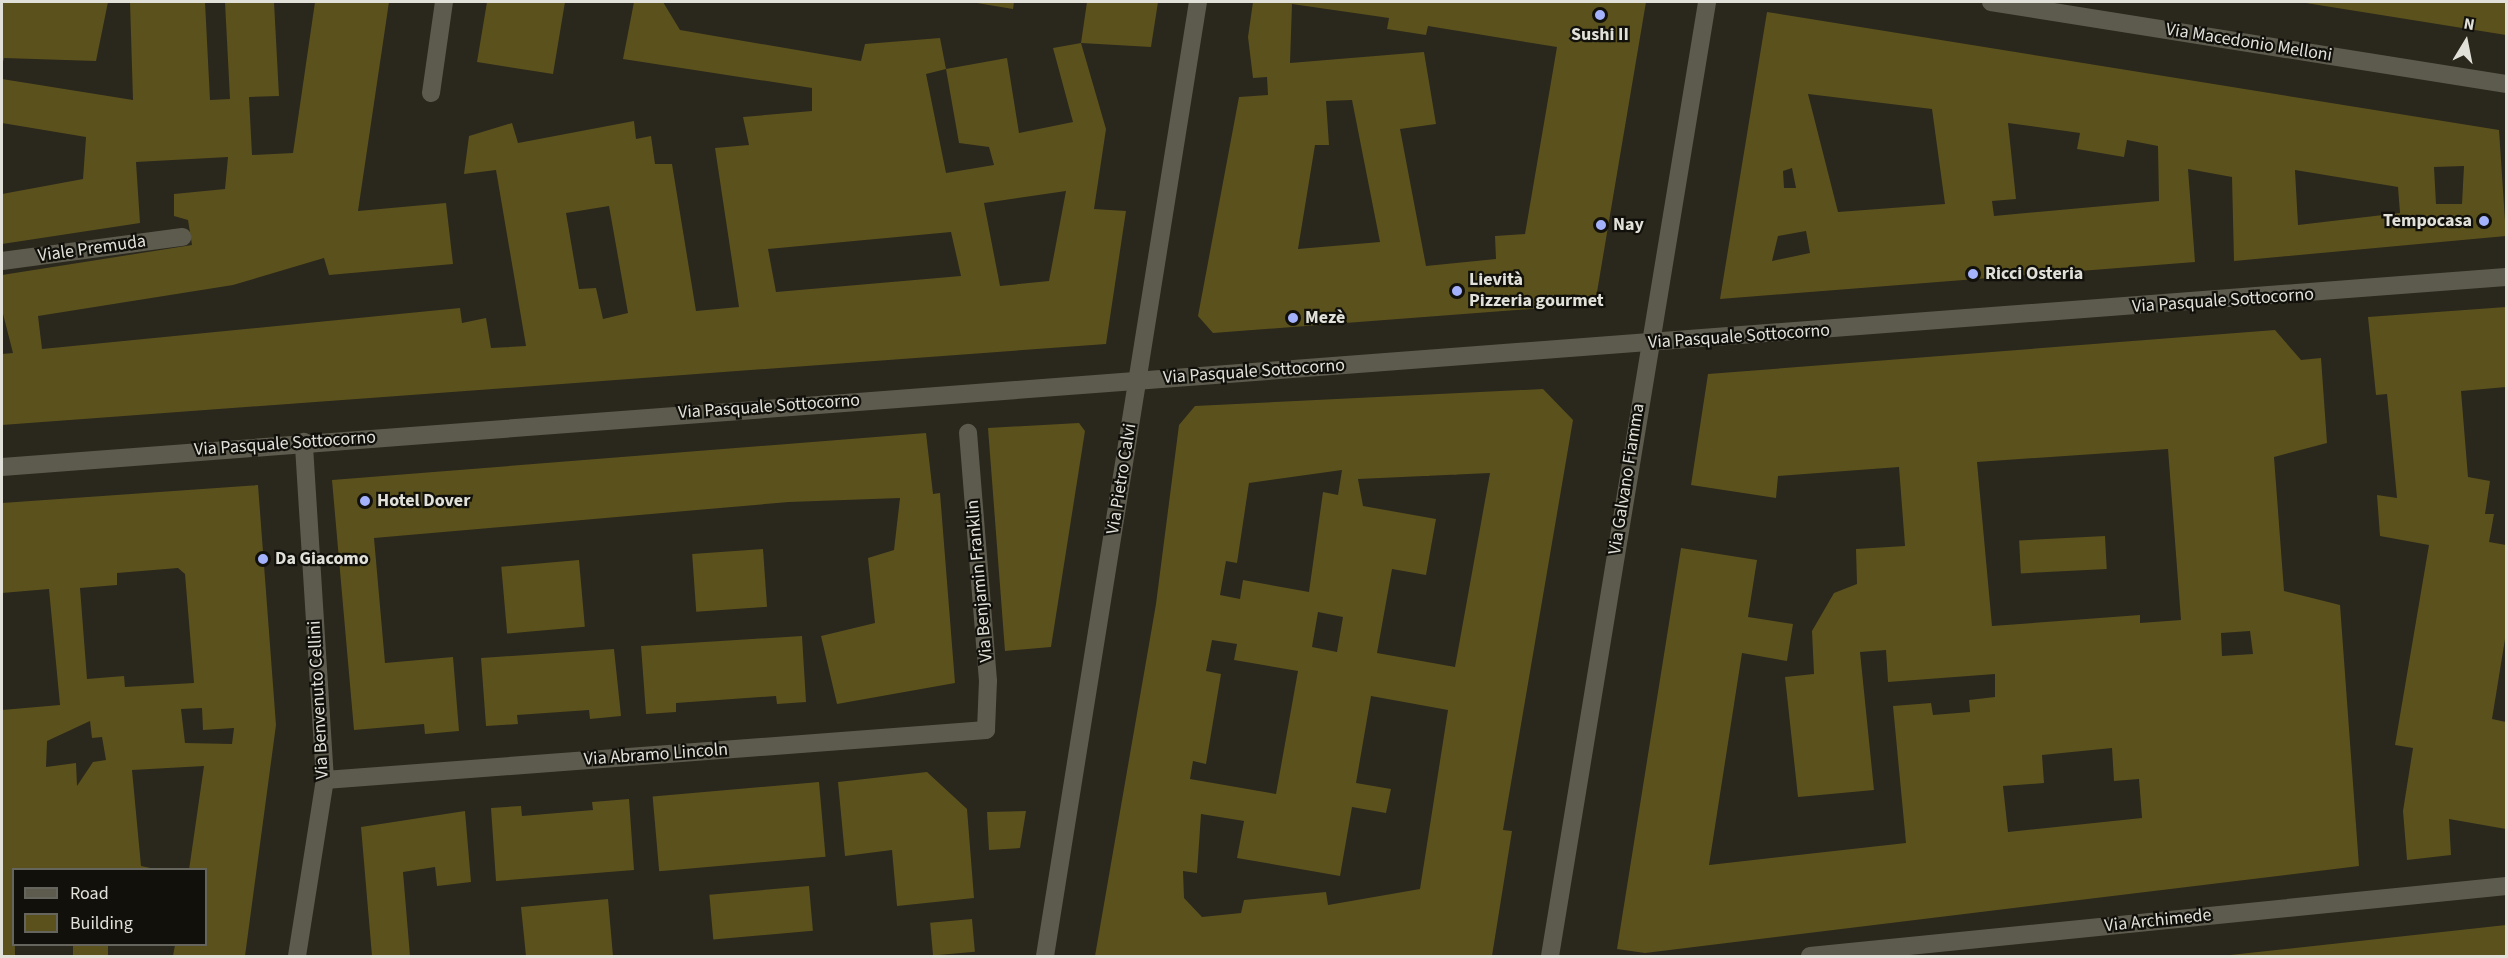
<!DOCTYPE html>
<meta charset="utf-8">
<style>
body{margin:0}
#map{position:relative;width:2508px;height:958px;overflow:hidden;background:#2a271c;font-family:"Source Sans 3",sans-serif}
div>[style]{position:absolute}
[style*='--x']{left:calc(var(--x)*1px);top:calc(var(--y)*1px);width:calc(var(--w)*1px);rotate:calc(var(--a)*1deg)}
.building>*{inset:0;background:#5b511d;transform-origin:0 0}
.lane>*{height:18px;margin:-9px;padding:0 9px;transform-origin:9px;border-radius:9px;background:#5d5b4e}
.street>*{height:18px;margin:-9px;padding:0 9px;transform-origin:9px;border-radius:9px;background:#5d5b4e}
.dots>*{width:16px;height:16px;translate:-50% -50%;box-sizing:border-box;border:3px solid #11100b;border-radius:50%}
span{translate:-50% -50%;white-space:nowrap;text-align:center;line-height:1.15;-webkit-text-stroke:4.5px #11100b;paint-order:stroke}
.poi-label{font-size:18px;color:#e2e1d9;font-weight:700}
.right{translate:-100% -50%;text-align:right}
.left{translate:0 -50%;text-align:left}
.street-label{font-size:18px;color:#e2e1d9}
.frame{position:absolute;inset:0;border:3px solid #e2e1d9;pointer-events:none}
.legend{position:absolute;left:12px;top:868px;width:195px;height:78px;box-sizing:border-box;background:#11100b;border:2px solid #65645d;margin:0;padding:8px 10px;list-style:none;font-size:18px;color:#e2e1d9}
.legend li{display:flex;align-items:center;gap:12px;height:30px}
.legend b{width:30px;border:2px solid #65645d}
.north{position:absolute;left:2436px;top:12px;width:60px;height:60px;-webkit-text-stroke:4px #11100b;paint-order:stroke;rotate:10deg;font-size:16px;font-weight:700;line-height:24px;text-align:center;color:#e2e1d9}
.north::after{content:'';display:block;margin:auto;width:21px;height:27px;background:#e2e1d9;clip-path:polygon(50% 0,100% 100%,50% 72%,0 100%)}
</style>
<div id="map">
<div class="building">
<i style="clip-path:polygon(2px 2px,108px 2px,96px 61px,4px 58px,2px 66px)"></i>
<i style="clip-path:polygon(evenodd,130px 2px,205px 2px,210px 100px,230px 99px,225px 2px,274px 2px,279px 96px,249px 97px,252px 155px,293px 153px,315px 2px,389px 2px,358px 211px,446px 203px,453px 264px,329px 275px,324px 258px,233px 285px,38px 316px,42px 349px,460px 308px,462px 323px,486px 318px,491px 348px,526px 346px,496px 170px,464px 174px,469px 136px,512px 123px,518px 143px,634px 121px,636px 139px,651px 136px,655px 164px,672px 164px,696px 311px,739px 307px,715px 148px,749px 145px,743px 117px,812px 111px,812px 88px,623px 59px,634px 2px,663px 2px,680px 30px,861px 61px,865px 44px,940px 38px,946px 69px,926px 74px,946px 173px,994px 165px,989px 147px,959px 143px,946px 69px,1007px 58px,1019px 133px,1073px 122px,1053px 48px,1081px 43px,1106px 129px,1094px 209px,1126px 211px,1106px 344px,2px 425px,2px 354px,13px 353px,2px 310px,2px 275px,192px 245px,188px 220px,174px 216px,174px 194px,225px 189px,228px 157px,136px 162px,140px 223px,2px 244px,2px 194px,83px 179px,86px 137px,2px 123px,2px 79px,133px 100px,130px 2px,1066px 191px,1049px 281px,1000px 286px,984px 203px,1066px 191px,130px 2px,609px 206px,628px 313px,603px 319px,596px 288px,579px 289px,566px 213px,609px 206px,130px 2px,951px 232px,961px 276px,776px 292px,768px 249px,951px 232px)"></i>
<i style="clip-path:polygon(487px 2px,565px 2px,553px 74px,477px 62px)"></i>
<i style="clip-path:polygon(971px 2px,1014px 2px,1013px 9px)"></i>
<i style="clip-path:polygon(1087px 2px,1158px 2px,1151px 47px,1081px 43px)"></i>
<i style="clip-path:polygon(evenodd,1253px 2px,1646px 2px,1595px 304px,1213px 333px,1198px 316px,1239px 97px,1268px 95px,1267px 77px,1253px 78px,1248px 37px,1253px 2px,1292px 4px,1389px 18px,1387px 29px,1426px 35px,1428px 26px,1557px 47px,1525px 234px,1495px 236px,1496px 259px,1426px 266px,1400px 129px,1436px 124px,1424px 52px,1290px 63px,1292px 4px,1253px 2px,1352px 100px,1380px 242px,1298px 249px,1315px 145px,1329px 145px,1326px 101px,1352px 100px)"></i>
<i style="clip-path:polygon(2306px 2px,2506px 2px,2506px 35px,2306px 3px)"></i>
<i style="clip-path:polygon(evenodd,1767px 12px,2499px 130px,2506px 236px,2234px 261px,2232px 177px,2188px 169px,2195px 262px,1720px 299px,1767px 12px,1808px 94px,1932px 109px,1945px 204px,1838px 212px,1808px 94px,1767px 12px,2008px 123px,2080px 133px,2077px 149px,2124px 157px,2127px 140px,2158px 146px,2159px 201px,1994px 216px,1992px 201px,2016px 199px,2008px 123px,1767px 12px,2464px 166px,2462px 204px,2436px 204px,2434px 167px,2464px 166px,1767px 12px,1792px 168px,1796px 188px,1784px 188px,1783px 171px,1792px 168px,1767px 12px,2295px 170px,2398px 187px,2400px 213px,2298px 225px,2295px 170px,1767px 12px,1806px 231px,1810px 253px,1772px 261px,1778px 236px,1806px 231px)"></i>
<i style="clip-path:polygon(2506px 307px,2506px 387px,2461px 391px,2468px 477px,2490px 481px,2485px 514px,2494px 514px,2489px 542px,2506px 545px,2506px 633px,2492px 719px,2506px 722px,2506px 829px,2449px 819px,2451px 855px,2407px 860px,2403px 811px,2413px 748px,2395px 745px,2429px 545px,2380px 536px,2377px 495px,2397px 498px,2387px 394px,2376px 395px,2368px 317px)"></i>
<i style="clip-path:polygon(evenodd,2275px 330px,2301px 360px,2321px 358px,2327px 443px,2274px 457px,2284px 591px,2340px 605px,2359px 866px,1645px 953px,1617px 949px,1681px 548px,1757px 560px,1748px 617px,1793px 624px,1787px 661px,1742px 653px,1709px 865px,1906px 843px,1893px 706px,1931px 703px,1933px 715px,1970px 712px,1969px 700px,1995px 697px,1995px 674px,1888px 682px,1886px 650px,1860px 652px,1874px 790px,1798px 797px,1785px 677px,1814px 674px,1812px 631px,1834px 593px,1857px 584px,1856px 549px,1905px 546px,1899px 467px,1778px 476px,1776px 498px,1691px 485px,1708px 374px,2275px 330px,2168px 449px,2181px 620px,2140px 623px,2140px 615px,1992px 626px,1977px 462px,2168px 449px,2275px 330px,2250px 631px,2253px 654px,2222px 656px,2221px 633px,2250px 631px,2275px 330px,2112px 748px,2114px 781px,2139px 779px,2142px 818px,2008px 832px,2003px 786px,2044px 783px,2042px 755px,2112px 748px)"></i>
<i style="clip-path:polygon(evenodd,1543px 389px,1573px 420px,1503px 830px,1512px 831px,1492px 956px,1095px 956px,1156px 604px,1179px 425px,1195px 406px,1543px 389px,1342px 470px,1338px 495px,1323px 492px,1309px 592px,1243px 580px,1240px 599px,1220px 595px,1226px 561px,1237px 563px,1249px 483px,1342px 470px,1543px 389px,1490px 473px,1455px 667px,1377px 653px,1392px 569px,1426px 575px,1436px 519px,1363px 506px,1358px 479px,1490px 473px,1543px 389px,1318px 612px,1343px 617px,1337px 652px,1312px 647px,1318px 612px,1543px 389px,1212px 640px,1237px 644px,1234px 660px,1298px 671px,1276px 794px,1190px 779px,1193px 761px,1206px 764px,1221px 674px,1206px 671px,1212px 640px,1543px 389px,1371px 696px,1448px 710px,1420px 889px,1328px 905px,1326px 892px,1244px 900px,1241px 913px,1202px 917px,1184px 898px,1183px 871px,1197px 873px,1201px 814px,1244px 821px,1237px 858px,1340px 876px,1352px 807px,1386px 813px,1391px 789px,1356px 783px,1371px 696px)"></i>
<i style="clip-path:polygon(1079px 423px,1085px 431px,1051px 647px,1005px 651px,988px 428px)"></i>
<i style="clip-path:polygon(926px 433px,933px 494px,940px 493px,955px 683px,837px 704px,821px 636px,875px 623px,868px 558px,894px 550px,900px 498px,789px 502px,374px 538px,385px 663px,453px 657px,459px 731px,425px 734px,424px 724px,354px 730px,332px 480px)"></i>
<i style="clip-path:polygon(evenodd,258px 485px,276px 725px,245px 956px,173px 956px,175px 945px,206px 945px,206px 870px,189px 870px,204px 766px,132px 770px,141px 866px,160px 870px,14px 870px,15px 956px,2px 956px,2px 710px,60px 705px,49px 589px,2px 593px,2px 503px,258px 485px,178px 568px,185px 574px,194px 683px,125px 687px,124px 676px,87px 679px,80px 588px,117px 585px,117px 573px,178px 568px,258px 485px,202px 708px,203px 730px,234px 728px,232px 744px,185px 743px,181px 709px,202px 708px,258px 485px,90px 721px,92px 738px,102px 737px,106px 760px,93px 762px,77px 786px,76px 763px,46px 767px,47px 741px,90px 721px)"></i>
<i style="left:2105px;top:536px;width:33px;height:86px;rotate:87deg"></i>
<i style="left:763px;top:549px;width:58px;height:71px;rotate:86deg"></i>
<i style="left:579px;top:560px;width:67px;height:78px;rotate:85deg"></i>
<i style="clip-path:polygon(802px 636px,806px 702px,777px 704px,776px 696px,676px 703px,676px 712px,646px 714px,641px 646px)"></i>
<i style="clip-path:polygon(614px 649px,621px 716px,590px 719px,589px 710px,517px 715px,518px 724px,486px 726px,481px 658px)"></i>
<i style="clip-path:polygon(927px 772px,967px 809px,974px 898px,897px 906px,892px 850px,845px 856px,838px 782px)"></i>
<i style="left:819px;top:782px;width:75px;height:167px;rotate:85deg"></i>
<i style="clip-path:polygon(629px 799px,634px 870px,496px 881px,491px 808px,521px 806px,522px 816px,593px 810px,592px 802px)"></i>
<i style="clip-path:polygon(465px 811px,471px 882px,437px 886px,435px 867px,403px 872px,410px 956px,372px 956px,361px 827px)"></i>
<i style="clip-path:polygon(1026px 811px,1020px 848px,989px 850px,987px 812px)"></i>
<i style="left:809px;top:886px;width:45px;height:100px;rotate:85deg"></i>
<i style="clip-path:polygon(608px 899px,613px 956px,526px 956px,521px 907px)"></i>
<i style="left:972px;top:919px;width:33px;height:42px;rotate:85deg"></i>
<i style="clip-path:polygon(2506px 925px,2506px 956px,2230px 956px,2230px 955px)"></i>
<i style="left:73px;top:945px;width:35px;height:11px"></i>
</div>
<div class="lane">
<i style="--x:431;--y:93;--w:92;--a:-81.9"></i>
<i style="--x:2;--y:261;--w:182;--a:-7.6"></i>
</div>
<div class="street">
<i style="--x:1991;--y:2;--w:521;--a:9.05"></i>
<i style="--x:2;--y:467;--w:2511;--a:-4.34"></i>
<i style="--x:325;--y:780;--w:663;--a:-4.33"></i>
<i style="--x:986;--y:730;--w:49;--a:-87.7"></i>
<i style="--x:988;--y:681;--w:249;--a:-94.6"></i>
<i style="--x:297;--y:956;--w:178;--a:-81"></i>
<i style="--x:325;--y:780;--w:339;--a:-93.6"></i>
<i style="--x:1045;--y:956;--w:966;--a:-80.89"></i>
<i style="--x:1550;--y:956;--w:967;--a:-80.65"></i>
<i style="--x:1810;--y:956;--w:700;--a:-5.74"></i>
</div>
<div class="dots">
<i style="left:1600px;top:15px;background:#a4b2fc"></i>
<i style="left:2484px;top:221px;background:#a4b2fc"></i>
<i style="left:1601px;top:225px;background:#a4b2fc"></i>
<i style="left:1973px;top:274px;background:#a4b2fc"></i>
<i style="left:1457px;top:291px;background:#a4b2fc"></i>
<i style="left:1293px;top:318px;background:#a4b2fc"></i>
<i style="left:365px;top:501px;background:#a4b2fc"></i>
<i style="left:263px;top:559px;background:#a4b2fc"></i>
</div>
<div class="poi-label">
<span style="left:1600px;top:35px">Sushi II</span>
<span class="right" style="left:2472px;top:221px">Tempocasa</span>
<span class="left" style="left:1613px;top:225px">Nay</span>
<span class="left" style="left:1985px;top:274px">Ricci Osteria</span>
<span class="left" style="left:1469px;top:291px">Lievità<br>Pizzeria gourmet</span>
<span class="left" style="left:1305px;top:318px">Mezè</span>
<span class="left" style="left:377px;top:501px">Hotel Dover</span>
<span class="left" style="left:275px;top:559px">Da Giacomo</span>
</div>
<div class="street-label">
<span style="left:2249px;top:43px;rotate:9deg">Via Macedonio Melloni</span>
<span style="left:92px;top:249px;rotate:-8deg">Viale Premuda</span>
<span style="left:2223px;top:301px;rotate:-4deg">Via Pasquale Sottocorno</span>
<span style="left:1739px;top:337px;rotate:-4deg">Via Pasquale Sottocorno</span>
<span style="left:1254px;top:372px;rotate:-4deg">Via Pasquale Sottocorno</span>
<span style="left:769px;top:407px;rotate:-4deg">Via Pasquale Sottocorno</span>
<span style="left:285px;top:444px;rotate:-4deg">Via Pasquale Sottocorno</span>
<span style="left:1122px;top:479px;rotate:-81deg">Via Pietro Calvi</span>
<span style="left:1627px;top:479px;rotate:-81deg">Via Galvano Fiamma</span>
<span style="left:980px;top:581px;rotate:-95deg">Via Benjamin Franklin</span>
<span style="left:319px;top:700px;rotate:-93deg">Via Benvenuto Cellini</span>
<span style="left:656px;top:755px;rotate:-4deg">Via Abramo Lincoln</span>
<span style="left:2158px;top:921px;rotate:-6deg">Via Archimede</span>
</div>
<div class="frame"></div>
<ul class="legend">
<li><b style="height:8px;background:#5d5b4e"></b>Road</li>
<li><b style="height:16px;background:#5b511d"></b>Building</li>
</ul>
<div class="north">N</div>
</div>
